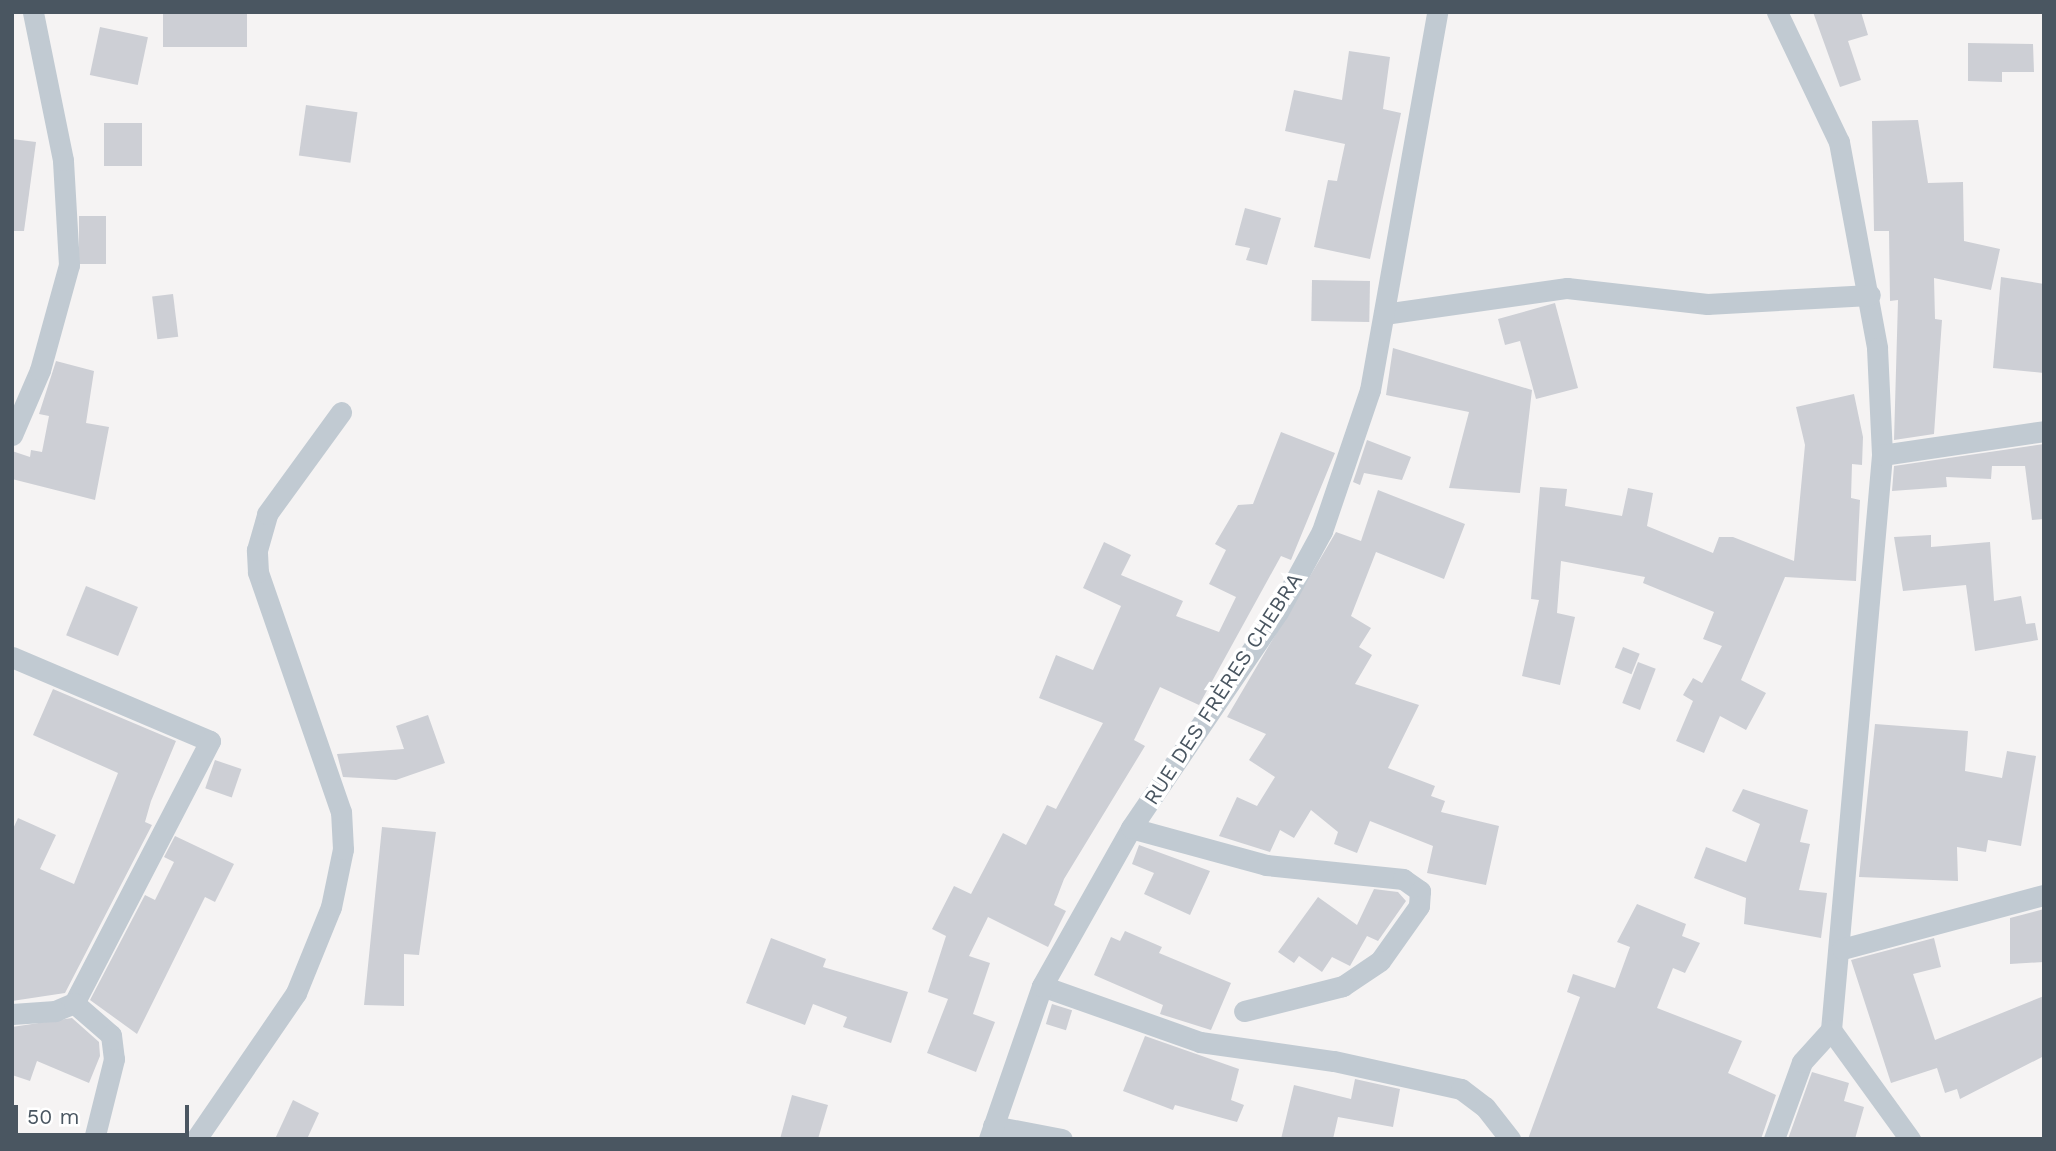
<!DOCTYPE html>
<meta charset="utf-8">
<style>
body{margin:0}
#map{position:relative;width:2056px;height:1151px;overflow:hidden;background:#f5f3f3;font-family:"Work Sans",sans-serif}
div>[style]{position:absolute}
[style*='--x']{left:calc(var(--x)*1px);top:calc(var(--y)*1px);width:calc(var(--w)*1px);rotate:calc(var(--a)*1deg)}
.building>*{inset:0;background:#cdcfd5;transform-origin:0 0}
.street>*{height:21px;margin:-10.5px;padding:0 10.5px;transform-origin:10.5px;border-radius:10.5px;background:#c1cad2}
span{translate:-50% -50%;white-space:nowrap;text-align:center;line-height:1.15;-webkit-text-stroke:7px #fff;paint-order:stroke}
.street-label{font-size:21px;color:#4a5661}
.frame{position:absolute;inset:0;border:14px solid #4a5661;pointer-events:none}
.scale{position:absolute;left:14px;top:1105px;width:175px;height:32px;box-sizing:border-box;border:4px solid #4a5661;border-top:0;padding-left:9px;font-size:21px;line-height:24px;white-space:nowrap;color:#4a5661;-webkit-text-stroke:5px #fff;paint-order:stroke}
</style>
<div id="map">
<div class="building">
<i style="left:163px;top:12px;width:84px;height:35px"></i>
<i style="clip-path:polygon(1813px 12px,1861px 12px,1868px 35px,1848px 41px,1861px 80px,1840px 87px)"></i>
<i style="left:100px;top:27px;width:49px;height:49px;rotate:12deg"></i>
<i style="clip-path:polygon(1968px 43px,2033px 44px,2034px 72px,2002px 72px,2002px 82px,1968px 81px)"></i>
<i style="clip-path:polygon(1349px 51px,1390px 57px,1383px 109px,1401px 113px,1370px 259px,1314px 247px,1328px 180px,1337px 181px,1345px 144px,1285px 131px,1294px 90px,1342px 100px)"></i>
<i style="left:306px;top:105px;width:52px;height:51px;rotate:8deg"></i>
<i style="clip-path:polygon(1918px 120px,1928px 183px,1963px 182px,1964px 241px,2000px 249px,1991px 290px,1934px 278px,1935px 319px,1942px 320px,1934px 434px,1894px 440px,1898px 300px,1890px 301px,1889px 231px,1874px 231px,1872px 121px)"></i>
<i style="left:104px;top:123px;width:38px;height:43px"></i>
<i style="clip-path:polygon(12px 139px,36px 142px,24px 231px,12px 231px)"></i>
<i style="clip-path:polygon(1245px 208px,1281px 218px,1267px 265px,1246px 260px,1250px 248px,1235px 245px)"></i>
<i style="left:79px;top:216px;width:27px;height:48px"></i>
<i style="clip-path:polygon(2001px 277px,2044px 284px,2044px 373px,1993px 368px)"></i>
<i style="left:1370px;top:281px;width:41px;height:58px;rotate:91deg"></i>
<i style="left:173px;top:294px;width:43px;height:21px;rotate:83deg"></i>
<i style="clip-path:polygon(1555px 303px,1578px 388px,1536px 399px,1520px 341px,1505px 345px,1498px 319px)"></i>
<i style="clip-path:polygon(1393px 348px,1532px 390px,1520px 493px,1449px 488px,1469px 412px,1386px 395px)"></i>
<i style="clip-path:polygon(56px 361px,94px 371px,86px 423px,109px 427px,95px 500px,12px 479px,12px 451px,30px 457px,31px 450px,42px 452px,49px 416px,39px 414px)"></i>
<i style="clip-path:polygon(1854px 394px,1863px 437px,1862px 465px,1852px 464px,1851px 498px,1860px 500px,1856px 581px,1785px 577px,1741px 680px,1766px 693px,1746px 730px,1720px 716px,1704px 753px,1676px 741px,1693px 701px,1683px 695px,1693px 678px,1702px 683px,1722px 646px,1703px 639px,1714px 612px,1643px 583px,1645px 577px,1561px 561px,1557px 613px,1575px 617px,1560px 685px,1522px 676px,1539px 600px,1531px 599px,1540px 487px,1567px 489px,1565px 506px,1622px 516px,1628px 488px,1653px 493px,1647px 526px,1713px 553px,1719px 537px,1733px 537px,1794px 561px,1805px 445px,1796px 407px)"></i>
<i style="clip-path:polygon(1281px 432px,1335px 453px,1291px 560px,1281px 556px,1199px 705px,1160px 687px,1134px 740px,1145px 746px,1064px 879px,1054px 905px,1066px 911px,1048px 947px,988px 917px,969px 956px,990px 963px,973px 1014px,995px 1022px,976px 1072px,927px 1053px,948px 999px,928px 992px,946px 936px,932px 929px,954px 886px,971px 894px,1003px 833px,1026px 845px,1047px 805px,1056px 809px,1103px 723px,1039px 698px,1056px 655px,1093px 670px,1121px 606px,1083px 588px,1104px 542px,1131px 555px,1121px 575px,1183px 601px,1176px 616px,1219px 632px,1236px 597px,1209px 584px,1226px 550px,1215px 544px,1238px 505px,1253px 504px)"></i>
<i style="clip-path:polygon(1367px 440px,1411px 457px,1402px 480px,1364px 473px,1360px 485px,1353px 482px)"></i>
<i style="clip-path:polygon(2044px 444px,2044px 519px,2032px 520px,2025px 466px,1992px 466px,1991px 479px,1946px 477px,1947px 487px,1892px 491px,1894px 466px)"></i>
<i style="clip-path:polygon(1378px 490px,1465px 524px,1444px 579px,1376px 552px,1351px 616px,1371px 628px,1359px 647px,1372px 655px,1355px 684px,1419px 705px,1388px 768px,1435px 786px,1431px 796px,1445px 801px,1441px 812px,1499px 826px,1486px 885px,1427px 873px,1433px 846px,1370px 821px,1357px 853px,1334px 844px,1338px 832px,1311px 810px,1294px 838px,1280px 830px,1270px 852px,1219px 836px,1237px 797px,1257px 806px,1275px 777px,1249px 760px,1266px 734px,1227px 717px,1336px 532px,1361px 541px)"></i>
<i style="clip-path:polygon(1931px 535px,1931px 547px,1990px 542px,1994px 601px,2021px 596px,2026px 624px,2035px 623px,2038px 640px,1975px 651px,1966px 585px,1903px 591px,1894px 537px)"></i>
<i style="left:86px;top:586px;width:56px;height:53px;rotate:22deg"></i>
<i style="left:1623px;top:647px;width:18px;height:22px;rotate:22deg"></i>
<i style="left:1638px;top:662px;width:19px;height:44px;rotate:21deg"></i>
<i style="clip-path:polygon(53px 689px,176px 741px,151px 801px,145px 822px,152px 825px,65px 993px,12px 1001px,12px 831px,18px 818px,56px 835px,40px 869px,74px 884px,118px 773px,33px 735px)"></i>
<i style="clip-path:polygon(428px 715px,445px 763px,396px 780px,343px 777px,337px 754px,404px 749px,396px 726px)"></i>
<i style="clip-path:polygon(1875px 724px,1968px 731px,1965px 771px,2002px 778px,2007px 751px,2036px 756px,2021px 846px,1988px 840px,1986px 852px,1957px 847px,1958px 881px,1859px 877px)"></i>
<i style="left:215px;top:760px;width:28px;height:30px;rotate:19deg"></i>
<i style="clip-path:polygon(1743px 789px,1808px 810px,1800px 842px,1810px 844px,1799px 890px,1827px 893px,1821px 938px,1744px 924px,1746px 898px,1694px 878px,1706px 847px,1746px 862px,1760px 824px,1732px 811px)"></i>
<i style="clip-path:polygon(382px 827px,436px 832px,419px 955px,404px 954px,404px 1006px,364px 1005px)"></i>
<i style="clip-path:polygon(175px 836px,234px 864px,215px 902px,205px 897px,137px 1034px,90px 1000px,145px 895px,155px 900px,174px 862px,164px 857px)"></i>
<i style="clip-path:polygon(1139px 845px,1210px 871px,1190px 915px,1144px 894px,1154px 873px,1132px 864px)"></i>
<i style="clip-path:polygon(1374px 889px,1398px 892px,1406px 901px,1378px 941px,1367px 936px,1350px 966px,1332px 957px,1322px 972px,1299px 956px,1294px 963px,1278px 952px,1318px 897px,1357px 925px)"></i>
<i style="clip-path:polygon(1637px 904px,1686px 924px,1682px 936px,1700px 943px,1685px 973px,1673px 968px,1657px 1008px,1742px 1041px,1728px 1073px,1776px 1095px,1761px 1139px,1528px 1139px,1580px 997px,1567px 992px,1573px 974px,1615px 988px,1630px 947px,1617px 942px)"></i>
<i style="clip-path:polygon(2044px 909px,2044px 962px,2010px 964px,2010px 918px)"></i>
<i style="clip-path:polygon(1125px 931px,1162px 947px,1159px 953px,1231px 983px,1211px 1030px,1160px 1014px,1163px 1005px,1094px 975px,1111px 937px,1120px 941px)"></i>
<i style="clip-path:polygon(771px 938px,826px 959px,823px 967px,908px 992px,891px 1043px,843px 1027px,847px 1017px,813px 1004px,805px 1025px,746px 1003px)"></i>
<i style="clip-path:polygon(1934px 938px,1941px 967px,1913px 974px,1935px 1040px,2044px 996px,2044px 1056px,1960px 1099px,1957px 1089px,1945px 1093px,1937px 1068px,1891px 1083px,1851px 960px)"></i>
<i style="left:1052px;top:1004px;width:21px;height:21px;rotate:17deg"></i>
<i style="clip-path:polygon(72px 1018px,99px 1042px,100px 1056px,89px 1083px,37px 1061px,30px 1081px,12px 1075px,12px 1027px)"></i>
<i style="clip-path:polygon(1145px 1036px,1239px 1069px,1231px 1100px,1244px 1105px,1237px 1122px,1175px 1105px,1173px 1110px,1123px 1091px)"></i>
<i style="clip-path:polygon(1812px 1072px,1849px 1083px,1844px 1101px,1864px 1107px,1855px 1139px,1788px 1139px)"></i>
<i style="clip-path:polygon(1355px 1079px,1400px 1089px,1393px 1127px,1338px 1117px,1333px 1139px,1281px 1139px,1294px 1085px,1351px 1099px)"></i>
<i style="clip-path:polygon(792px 1095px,828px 1105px,818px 1139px,780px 1139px)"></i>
<i style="clip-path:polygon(293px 1100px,319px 1113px,307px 1139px,275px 1139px)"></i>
</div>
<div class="street">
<i style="--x:1777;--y:12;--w:144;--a:64.5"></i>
<i style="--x:1839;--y:142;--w:209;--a:79.5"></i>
<i style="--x:1877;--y:348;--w:107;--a:87.3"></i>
<i style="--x:1882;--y:455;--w:577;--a:95.07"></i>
<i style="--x:1831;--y:1030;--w:135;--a:54.1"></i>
<i style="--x:1384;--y:314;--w:185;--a:-8.1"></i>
<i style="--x:1567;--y:288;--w:141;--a:6.5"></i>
<i style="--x:1707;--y:304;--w:163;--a:-3.2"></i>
<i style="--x:12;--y:435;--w:71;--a:-66.7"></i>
<i style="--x:40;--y:370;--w:109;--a:-74.6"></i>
<i style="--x:69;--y:265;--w:105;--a:-93.3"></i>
<i style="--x:63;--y:160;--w:151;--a:-101.5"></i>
<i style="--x:1882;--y:455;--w:164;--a:-8.4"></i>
<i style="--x:12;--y:657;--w:215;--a:23"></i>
<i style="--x:210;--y:741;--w:295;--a:117.4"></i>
<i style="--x:74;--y:1003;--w:21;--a:157"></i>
<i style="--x:55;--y:1011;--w:43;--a:176"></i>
<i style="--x:1131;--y:828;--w:140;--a:15.3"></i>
<i style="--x:1266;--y:865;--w:138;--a:5.8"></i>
<i style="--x:1403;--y:879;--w:21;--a:35"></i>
<i style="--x:1420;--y:891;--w:15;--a:94"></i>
<i style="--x:1419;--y:906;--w:67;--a:125.3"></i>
<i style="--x:1380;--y:961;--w:45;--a:146"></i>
<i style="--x:1343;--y:986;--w:102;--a:165.8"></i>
<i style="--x:1842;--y:949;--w:209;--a:-15"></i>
<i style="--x:1042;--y:986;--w:168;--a:19.5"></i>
<i style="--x:1200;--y:1042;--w:135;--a:8.1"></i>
<i style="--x:1334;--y:1061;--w:130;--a:12.4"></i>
<i style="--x:1461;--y:1089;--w:30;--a:37"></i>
<i style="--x:1485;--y:1107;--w:41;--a:52"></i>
<i style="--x:74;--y:1003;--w:49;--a:40.9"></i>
<i style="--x:111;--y:1035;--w:24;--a:83"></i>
<i style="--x:114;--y:1059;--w:82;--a:104"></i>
<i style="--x:993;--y:1126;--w:70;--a:10.7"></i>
<i style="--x:196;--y:1139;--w:177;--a:-55.6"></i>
<i style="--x:296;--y:993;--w:93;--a:-67.9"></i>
<i style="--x:331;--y:907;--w:59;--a:-78.3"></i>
<i style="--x:343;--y:849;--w:37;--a:-93"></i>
<i style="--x:341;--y:812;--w:254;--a:-109.1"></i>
<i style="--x:258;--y:572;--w:22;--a:-93"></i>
<i style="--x:257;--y:550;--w:37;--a:-74"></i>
<i style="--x:267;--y:514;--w:126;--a:-54"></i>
<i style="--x:989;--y:1139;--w:162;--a:-70.9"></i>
<i style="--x:1042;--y:986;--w:181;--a:-60.6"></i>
<i style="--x:1131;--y:828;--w:261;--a:-55.8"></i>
<i style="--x:1278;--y:612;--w:92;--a:-61.5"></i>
<i style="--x:1322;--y:531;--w:149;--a:-71.2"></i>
<i style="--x:1370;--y:390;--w:384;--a:-79.9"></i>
<i style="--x:1774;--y:1139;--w:82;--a:-70"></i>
<i style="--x:1802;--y:1062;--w:43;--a:-47.8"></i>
</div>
<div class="street-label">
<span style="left:1223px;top:689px;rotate:-57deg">RUE DES FRÈRES CHEBRA</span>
</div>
<div class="frame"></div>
<div class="scale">50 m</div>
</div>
